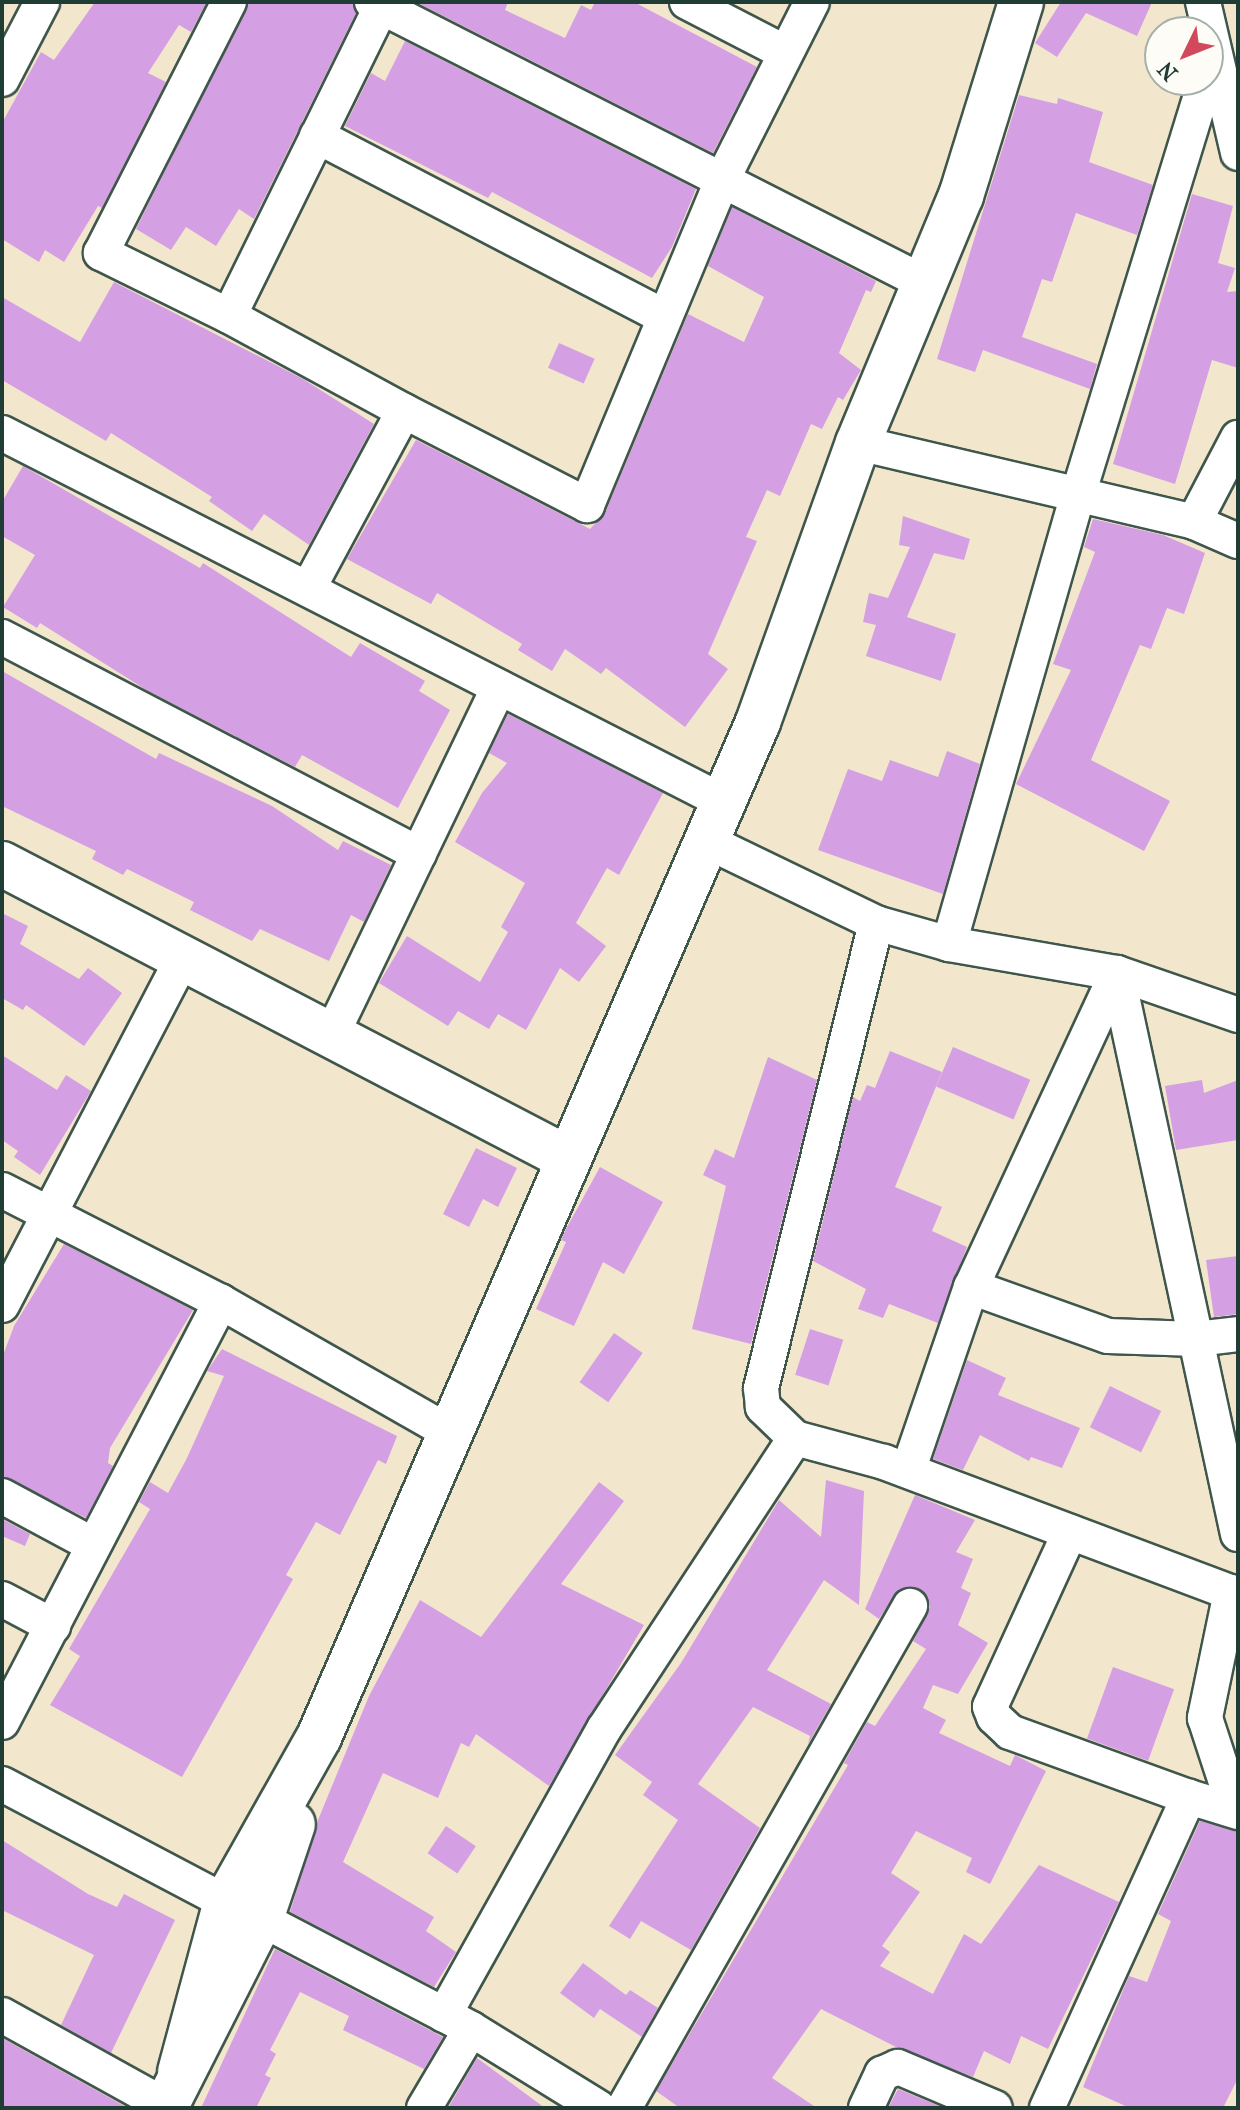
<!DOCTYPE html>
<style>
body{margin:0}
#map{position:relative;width:1240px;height:2110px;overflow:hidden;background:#f2e6cd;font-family:"IM FELL French Canon",serif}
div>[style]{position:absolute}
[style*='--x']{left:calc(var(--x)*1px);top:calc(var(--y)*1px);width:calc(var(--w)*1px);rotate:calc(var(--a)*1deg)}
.building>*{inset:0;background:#d4a0e3;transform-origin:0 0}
.roads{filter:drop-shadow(2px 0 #3f564b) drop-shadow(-2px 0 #3f564b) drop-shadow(0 2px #3f564b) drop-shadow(0 -2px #3f564b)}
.street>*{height:34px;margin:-17px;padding:0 17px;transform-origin:17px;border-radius:17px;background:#fff}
.secondary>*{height:44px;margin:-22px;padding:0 22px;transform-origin:22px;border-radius:22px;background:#fff}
span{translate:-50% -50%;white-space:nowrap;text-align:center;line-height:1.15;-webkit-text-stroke:6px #fdfcf7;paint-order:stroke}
.frame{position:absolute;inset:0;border:4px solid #1f3d34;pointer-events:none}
.north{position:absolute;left:1144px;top:16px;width:80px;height:80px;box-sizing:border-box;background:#fdfcf7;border:2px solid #a4b0a9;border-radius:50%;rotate:227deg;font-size:22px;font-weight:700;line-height:32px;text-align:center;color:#1f3d34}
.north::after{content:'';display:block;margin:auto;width:28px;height:36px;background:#d1495b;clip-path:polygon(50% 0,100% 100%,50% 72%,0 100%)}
</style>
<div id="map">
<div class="building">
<i style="clip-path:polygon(95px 2px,207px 2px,191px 32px,179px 25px,148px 73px,166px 82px,102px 208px,98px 206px,64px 262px,45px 250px,39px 262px,2px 239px,2px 123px,41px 52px,54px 60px)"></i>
<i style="clip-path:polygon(249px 2px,352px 2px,356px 13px,254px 219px,239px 209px,216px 246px,186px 227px,171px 250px,136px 229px)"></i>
<i style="clip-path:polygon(416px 2px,508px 2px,505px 10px,565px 38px,581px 5px,591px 10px,595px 2px,634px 2px,757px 67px,713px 153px)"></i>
<i style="clip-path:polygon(1061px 2px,1152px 2px,1137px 36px,1086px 13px,1057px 57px,1035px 43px)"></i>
<i style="clip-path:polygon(405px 41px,696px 189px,672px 247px,652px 278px,492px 192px,488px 198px,345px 126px,371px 73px,385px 81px)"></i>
<i style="clip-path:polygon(1019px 95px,1057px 104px,1058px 98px,1103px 112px,1089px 162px,1153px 185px,1137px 235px,1076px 213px,1052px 282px,1042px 279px,1022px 337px,1097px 364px,1090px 389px,983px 350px,975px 372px,937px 359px)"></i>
<i style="clip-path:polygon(1192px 194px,1233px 206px,1218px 263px,1235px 268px,1227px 292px,1238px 291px,1238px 368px,1212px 360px,1175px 484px,1113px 464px)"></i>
<i style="clip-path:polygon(732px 207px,876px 281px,871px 292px,866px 290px,839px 353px,861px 370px,843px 400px,838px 397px,822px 429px,811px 424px,780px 496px,767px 490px,746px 537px,757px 541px,708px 654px,728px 669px,685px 727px,606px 668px,601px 674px,565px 649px,552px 671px,518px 650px,522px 644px,437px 593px,431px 604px,347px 559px,416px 440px,590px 529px,605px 513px,688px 314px,744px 342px,764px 297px,708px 266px)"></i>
<i style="clip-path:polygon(114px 282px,303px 379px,374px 424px,309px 545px,264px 514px,252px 531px,209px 501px,212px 497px,111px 433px,106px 441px,2px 380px,2px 297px,80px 342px)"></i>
<i style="left:559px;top:343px;width:39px;height:27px;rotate:24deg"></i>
<i style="clip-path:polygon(23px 466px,200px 568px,203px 563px,351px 657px,360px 643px,425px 681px,419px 691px,450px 710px,398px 808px,302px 755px,295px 767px,148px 691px,40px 623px,37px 628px,3px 607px,35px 555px,2px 536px,2px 502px)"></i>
<i style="clip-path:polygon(903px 516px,970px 539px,964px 560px,934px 553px,907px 617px,956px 634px,941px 681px,866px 656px,876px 625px,863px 622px,869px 593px,888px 598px,910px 547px,899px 545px)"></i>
<i style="clip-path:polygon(1093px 519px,1163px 535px,1205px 553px,1184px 614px,1167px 608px,1151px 649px,1140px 645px,1091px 760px,1170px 801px,1144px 851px,1016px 784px,1071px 670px,1053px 664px,1095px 552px,1084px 547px)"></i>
<i style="clip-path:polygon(2px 671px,156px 759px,159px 753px,272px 806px,338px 850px,343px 841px,391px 865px,364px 922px,351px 915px,329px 961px,260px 929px,252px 941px,190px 910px,194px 902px,127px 869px,123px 875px,92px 859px,96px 851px,2px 806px)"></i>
<i style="clip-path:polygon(508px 714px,663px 793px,619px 875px,607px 868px,576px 923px,606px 946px,579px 982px,560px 968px,526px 1030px,498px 1014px,489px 1029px,458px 1011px,448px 1026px,379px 983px,407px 936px,480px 982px,508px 932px,501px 927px,525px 883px,455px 842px,482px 793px,507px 763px,489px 753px)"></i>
<i style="clip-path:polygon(947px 751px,980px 764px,943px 894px,818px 850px,848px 769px,882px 781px,890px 760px,938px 777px)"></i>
<i style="clip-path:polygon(2px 913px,28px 926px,20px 944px,79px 979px,88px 968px,122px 993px,84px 1046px,26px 1005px,23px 1010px,2px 998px)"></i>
<i style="left:953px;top:1047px;width:84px;height:43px;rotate:23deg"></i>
<i style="clip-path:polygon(890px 1051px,942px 1072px,895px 1187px,942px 1207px,932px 1231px,967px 1247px,938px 1323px,889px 1304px,883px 1318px,858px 1309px,866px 1289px,813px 1261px,853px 1097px,860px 1101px,867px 1085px,875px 1088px)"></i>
<i style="clip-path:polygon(2px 1055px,57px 1090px,66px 1075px,91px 1091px,40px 1175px,14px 1157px,18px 1151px,2px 1140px)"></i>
<i style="clip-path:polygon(768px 1057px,817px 1080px,751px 1344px,692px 1329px,726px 1186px,703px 1175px,715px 1149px,734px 1158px)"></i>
<i style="clip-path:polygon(1202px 1080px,1204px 1093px,1238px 1080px,1238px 1140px,1176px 1150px,1165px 1086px)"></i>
<i style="clip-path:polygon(476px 1148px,517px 1168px,498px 1207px,483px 1199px,469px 1227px,443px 1214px)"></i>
<i style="clip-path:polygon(600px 1167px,663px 1202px,624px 1274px,603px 1262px,574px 1326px,536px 1309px,566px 1242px,561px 1240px,566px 1229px)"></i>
<i style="clip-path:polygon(64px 1244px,193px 1310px,110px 1448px,108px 1463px,113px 1466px,86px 1518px,2px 1476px,2px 1358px,14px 1326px)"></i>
<i style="clip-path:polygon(1238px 1256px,1238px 1314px,1214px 1317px,1206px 1260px)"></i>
<i style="left:810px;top:1329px;width:35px;height:48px;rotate:18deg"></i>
<i style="left:614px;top:1333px;width:35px;height:60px;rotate:35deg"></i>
<i style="clip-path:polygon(222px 1349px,397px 1436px,386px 1464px,378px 1460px,340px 1535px,316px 1522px,286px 1575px,293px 1579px,182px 1777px,50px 1705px,80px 1656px,69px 1649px,150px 1509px,139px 1502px,150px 1482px,168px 1493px,187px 1458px,224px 1376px,207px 1371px)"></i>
<i style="clip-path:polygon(967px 1360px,1006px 1378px,998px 1395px,1080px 1428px,1062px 1468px,1031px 1457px,1029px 1461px,980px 1435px,963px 1470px,933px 1459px)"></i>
<i style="left:1110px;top:1386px;width:57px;height:46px;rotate:26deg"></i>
<i style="clip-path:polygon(826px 1480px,864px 1491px,859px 1605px,824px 1580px,767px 1670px,831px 1704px,808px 1744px,810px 1736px,753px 1707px,698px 1784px,760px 1828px,691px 1950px,641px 1921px,630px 1939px,609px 1926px,678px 1820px,643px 1795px,652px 1782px,615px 1755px,681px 1663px,779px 1500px,821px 1537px)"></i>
<i style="clip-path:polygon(599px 1482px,624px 1501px,561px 1584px,644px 1625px,549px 1786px,476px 1734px,469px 1747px,461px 1743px,438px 1798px,383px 1773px,343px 1862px,434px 1917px,426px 1931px,456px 1952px,434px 1987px,290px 1912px,318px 1820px,369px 1696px,420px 1600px,481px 1637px)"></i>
<i style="clip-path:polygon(915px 1495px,975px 1520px,956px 1552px,973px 1559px,961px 1588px,971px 1593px,958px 1625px,988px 1643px,958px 1694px,933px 1685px,923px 1708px,946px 1720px,939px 1733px,1010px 1766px,1015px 1755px,1046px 1771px,990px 1884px,966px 1872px,972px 1858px,916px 1831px,891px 1873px,920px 1892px,882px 1946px,890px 1952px,880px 1966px,933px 1994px,964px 1934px,981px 1944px,1039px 1865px,1119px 1902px,1048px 2049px,1021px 2036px,1010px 2064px,984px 2051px,973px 2077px,896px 2047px,821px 2009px,772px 2078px,817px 2108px,680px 2108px,656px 2091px,848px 1765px,844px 1763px,867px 1722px,875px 1726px,926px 1649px,913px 1641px,930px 1607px,921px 1589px,899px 1589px,879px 1619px,865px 1609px)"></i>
<i style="clip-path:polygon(2px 1519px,30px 1534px,25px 1546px,2px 1536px)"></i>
<i style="left:1113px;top:1667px;width:65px;height:76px;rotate:20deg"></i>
<i style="clip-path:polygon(1200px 1821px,1238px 1831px,1238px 2078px,1223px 2108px,1130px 2108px,1083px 2087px,1129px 1976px,1147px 1982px,1171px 1921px,1158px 1914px)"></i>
<i style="left:446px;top:1826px;width:36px;height:33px;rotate:34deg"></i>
<i style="clip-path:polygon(2px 1840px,88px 1894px,117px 1907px,124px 1894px,175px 1920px,111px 2053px,61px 2025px,94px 1955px,2px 1910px)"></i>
<i style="clip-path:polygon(275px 1949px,443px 2037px,424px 2069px,343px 2030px,349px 2016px,300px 1992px,270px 2050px,276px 2054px,265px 2075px,271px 2078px,256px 2108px,201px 2108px)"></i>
<i style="clip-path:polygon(583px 1963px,626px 1995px,630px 1990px,658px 2008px,642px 2037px,600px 2009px,594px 2018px,560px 1993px)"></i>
<i style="clip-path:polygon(2px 2038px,128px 2108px,2px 2108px)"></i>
<i style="clip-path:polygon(477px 2058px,545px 2108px,448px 2108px)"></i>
<i style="clip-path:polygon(898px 2089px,944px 2108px,888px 2108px)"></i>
</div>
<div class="roads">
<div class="street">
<i style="--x:372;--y:2;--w:623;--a:26.94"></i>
<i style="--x:687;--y:2;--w:111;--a:27.3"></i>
<i style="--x:1203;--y:2;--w:155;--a:76.9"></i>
<i style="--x:381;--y:7;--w:344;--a:116.2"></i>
<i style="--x:229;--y:316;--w:199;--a:28.5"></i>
<i style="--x:2;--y:79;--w:87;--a:-62.5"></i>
<i style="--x:317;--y:136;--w:392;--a:27.5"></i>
<i style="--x:229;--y:316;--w:143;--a:-153.8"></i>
<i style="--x:101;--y:253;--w:282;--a:-63"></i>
<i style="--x:2;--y:433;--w:811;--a:27.07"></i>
<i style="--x:858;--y:443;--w:345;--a:13.2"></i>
<i style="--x:1194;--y:522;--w:48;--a:23.4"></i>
<i style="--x:1194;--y:522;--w:95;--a:-62.4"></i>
<i style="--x:308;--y:589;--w:202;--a:-61.7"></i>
<i style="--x:404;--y:411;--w:206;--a:27.2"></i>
<i style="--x:587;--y:505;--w:352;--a:-67.4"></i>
<i style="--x:722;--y:180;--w:199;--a:-63.2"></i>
<i style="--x:2;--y:637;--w:470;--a:27.5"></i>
<i style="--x:876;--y:923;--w:76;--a:16"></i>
<i style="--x:949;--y:944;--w:170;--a:9.8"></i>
<i style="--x:1117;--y:973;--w:346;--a:114.9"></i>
<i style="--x:971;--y:1287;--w:194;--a:108.9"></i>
<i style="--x:949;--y:944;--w:467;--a:-74"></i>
<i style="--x:1078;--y:495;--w:434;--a:-72.9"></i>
<i style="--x:1117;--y:973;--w:574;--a:77.83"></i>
<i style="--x:1117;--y:973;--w:128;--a:19.1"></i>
<i style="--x:331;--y:1036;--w:387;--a:-64.3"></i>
<i style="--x:2;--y:1190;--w:246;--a:27.1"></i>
<i style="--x:221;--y:1302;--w:265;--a:29.7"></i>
<i style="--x:971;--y:1287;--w:145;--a:19.7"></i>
<i style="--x:1108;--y:1336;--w:88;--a:2"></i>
<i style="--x:1196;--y:1339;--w:42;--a:-6.8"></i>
<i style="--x:2;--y:1305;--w:372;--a:-62.5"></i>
<i style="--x:795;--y:1438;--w:92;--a:15.1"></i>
<i style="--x:884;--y:1462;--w:378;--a:20.6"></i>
<i style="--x:2;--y:1496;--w:103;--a:28.3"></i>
<i style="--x:1070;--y:1532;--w:192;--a:114.6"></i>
<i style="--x:990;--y:1707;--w:11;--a:68"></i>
<i style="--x:994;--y:1717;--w:22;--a:43"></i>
<i style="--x:1010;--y:1732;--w:190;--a:20"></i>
<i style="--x:1231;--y:1592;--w:129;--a:101.7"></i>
<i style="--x:1205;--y:1718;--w:97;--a:71.9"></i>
<i style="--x:2;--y:1599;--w:58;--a:27.9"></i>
<i style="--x:2;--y:1722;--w:474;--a:-62.5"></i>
<i style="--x:2;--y:1784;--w:253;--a:27.8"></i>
<i style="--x:261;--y:1919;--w:237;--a:27.6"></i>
<i style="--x:471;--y:2029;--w:92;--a:120.7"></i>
<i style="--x:2;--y:2015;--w:188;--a:29"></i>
<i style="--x:444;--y:2015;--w:328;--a:-60.8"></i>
<i style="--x:604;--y:1729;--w:348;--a:-56.7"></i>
<i style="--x:795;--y:1438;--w:45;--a:-135.9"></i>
<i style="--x:763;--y:1407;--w:19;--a:-96"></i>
<i style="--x:761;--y:1388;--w:479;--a:-76.1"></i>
<i style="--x:876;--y:923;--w:189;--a:-154.2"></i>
<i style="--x:471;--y:2029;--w:150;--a:31.7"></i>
<i style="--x:624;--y:2108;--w:578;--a:-60.33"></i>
<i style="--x:866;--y:2108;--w:38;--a:-65"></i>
<i style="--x:882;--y:2074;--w:17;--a:-24"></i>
<i style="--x:898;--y:2067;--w:105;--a:22.9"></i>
<i style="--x:1047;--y:2108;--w:342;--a:-65.5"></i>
<i style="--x:1189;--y:1797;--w:51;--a:17"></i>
</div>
<div class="secondary">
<i style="--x:2;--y:864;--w:639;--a:27.49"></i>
<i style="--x:180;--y:2072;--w:176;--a:-74.9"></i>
<i style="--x:226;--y:1902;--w:189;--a:-60.6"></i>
<i style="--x:319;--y:1737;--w:1106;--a:-66.61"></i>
<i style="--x:758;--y:722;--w:296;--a:-70.3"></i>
<i style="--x:858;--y:443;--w:268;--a:-67.4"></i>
<i style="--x:961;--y:196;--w:203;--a:-72.8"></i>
<i style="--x:165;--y:2108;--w:212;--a:-63.1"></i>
<i style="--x:261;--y:1919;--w:100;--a:-71.4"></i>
</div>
</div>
<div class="frame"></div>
<div class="north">N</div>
</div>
